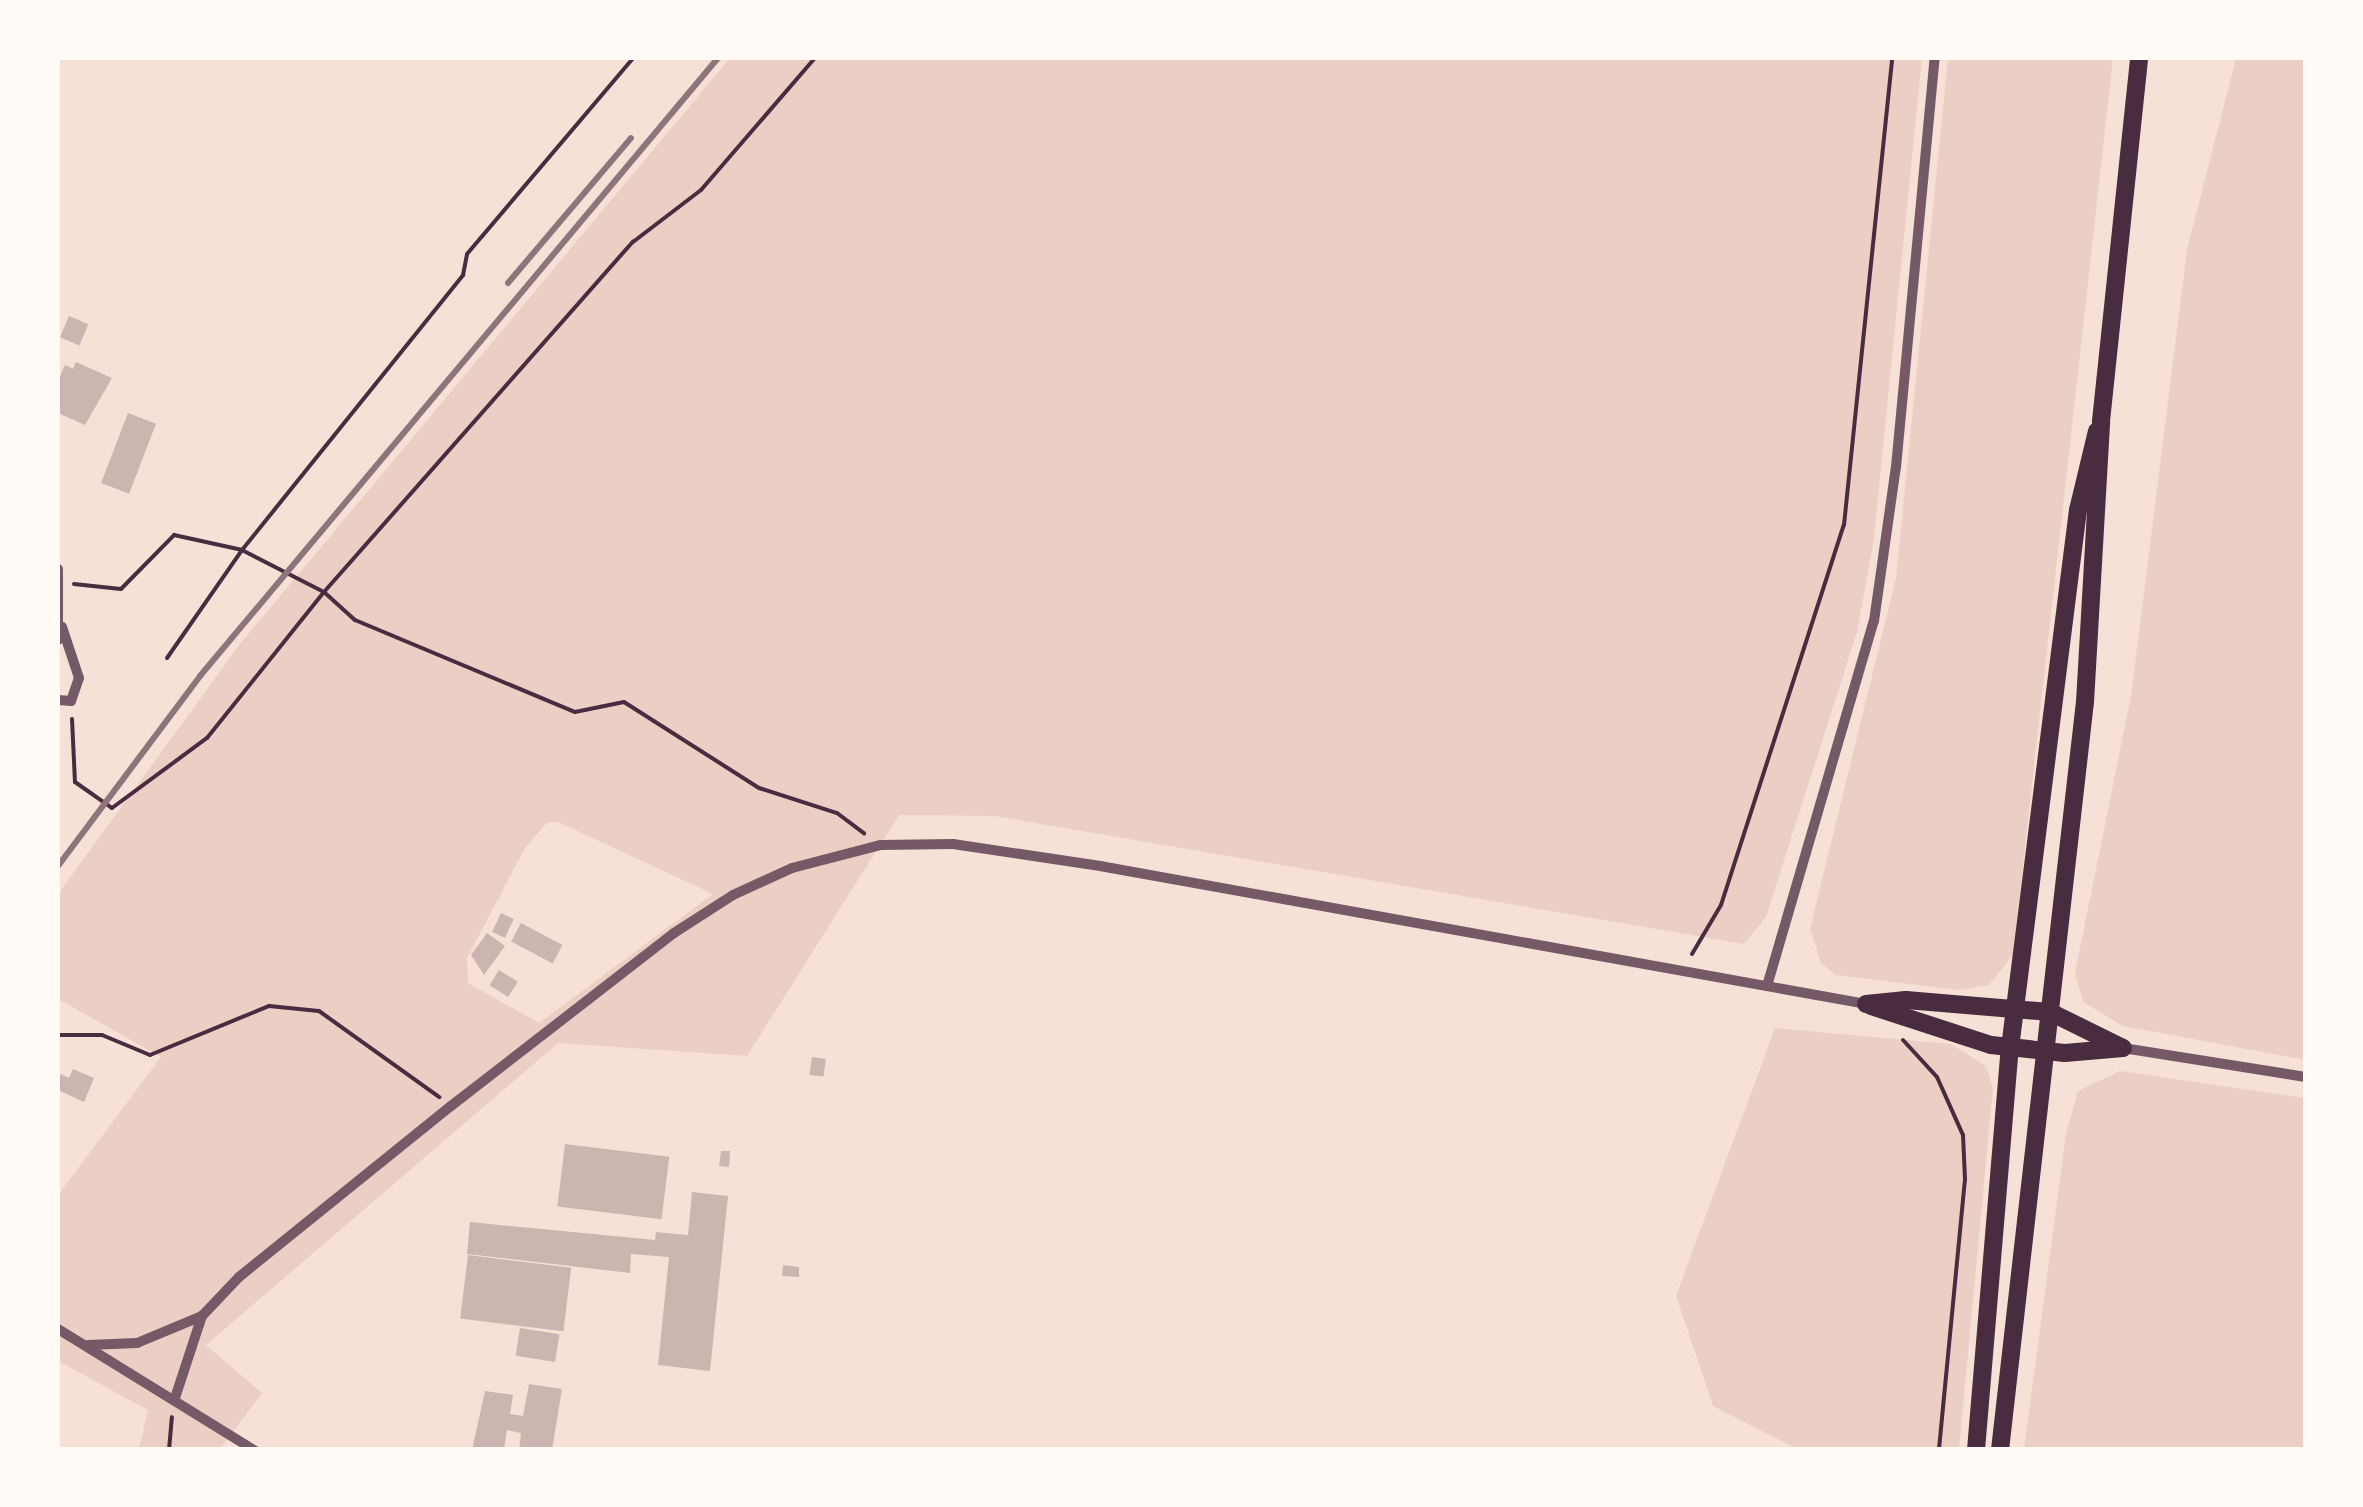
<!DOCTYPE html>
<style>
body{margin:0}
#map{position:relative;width:2363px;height:1507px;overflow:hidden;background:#f7e1d7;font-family:"Work Sans",sans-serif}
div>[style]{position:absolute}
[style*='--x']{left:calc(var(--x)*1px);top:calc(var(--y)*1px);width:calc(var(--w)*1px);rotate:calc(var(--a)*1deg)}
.green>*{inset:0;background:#ebcfc5}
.building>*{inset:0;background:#ccb4b1;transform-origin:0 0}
.path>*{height:4px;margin:-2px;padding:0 2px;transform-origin:2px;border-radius:2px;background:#4a2c40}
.minor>*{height:10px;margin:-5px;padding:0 5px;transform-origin:5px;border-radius:5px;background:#755966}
.trunk>*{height:18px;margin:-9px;padding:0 9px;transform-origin:9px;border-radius:9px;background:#4a2c40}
.rail>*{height:6px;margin:-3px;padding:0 3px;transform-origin:3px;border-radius:3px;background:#8f747c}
span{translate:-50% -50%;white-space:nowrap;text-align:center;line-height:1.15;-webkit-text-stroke:8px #fffaf5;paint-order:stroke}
.frame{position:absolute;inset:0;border:60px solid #fffaf5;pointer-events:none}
</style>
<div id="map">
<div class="green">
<i style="clip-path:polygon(evenodd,730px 58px,1922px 58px,1874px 538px,1857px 632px,1766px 917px,1744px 944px,994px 816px,899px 815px,747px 1056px,558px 1043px,206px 1345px,262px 1393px,220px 1449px,139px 1449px,148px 1410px,58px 1361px,58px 1195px,161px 1057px,58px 999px,58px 894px,240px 644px,730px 58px,558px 822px,713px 894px,539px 1023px,468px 983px,467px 958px,525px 848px,547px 823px,558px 822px)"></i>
<i style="clip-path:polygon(1948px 58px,2113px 58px,2013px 955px,1989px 985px,1959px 990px,1836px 975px,1821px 963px,1810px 929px,1896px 578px)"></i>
<i style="clip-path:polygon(2236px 58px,2305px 58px,2305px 1060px,2123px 1026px,2083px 1002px,2075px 973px,2131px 696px,2187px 250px)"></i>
<i style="clip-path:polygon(1775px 1028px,1951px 1044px,1986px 1066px,1993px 1088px,1959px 1449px,1797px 1449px,1713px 1406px,1676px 1296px)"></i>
<i style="clip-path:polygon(2120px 1071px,2305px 1098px,2305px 1449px,2024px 1449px,2066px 1134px,2078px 1091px)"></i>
</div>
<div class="building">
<i style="left:69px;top:316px;width:21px;height:23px;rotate:23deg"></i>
<i style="clip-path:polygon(76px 362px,112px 378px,85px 425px,58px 413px,58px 381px,65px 365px,73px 369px)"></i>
<i style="left:128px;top:413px;width:30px;height:75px;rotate:21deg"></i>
<i style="left:501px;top:913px;width:14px;height:21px;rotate:25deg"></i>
<i style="left:521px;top:923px;width:47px;height:21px;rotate:28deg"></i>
<i style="clip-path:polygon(487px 933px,505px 946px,484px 975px,471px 955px)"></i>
<i style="left:499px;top:970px;width:22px;height:18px;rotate:32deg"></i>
<i style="left:812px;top:1057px;width:14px;height:18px;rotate:8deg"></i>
<i style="clip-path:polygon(73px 1069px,94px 1078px,84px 1102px,58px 1090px,58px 1073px,69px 1078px)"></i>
<i style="left:565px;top:1144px;width:105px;height:63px;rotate:7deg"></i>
<i style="clip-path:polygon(721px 1151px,730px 1151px,729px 1167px,719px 1166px)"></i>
<i style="clip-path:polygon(692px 1192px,728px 1196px,710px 1371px,658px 1365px,669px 1257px,631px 1254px,630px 1273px,467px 1254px,470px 1222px,655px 1240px,656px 1232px,688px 1235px)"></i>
<i style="left:468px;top:1255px;width:104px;height:64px;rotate:7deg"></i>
<i style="clip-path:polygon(783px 1265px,799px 1267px,799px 1277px,782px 1276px)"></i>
<i style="left:520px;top:1328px;width:40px;height:28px;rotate:9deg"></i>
<i style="clip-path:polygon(529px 1384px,562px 1389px,552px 1450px,519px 1450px,521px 1433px,507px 1430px,504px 1450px,472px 1450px,485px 1391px,513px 1395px,510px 1414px,523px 1416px)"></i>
</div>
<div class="path">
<i style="--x:74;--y:584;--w:47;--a:6.1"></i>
<i style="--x:121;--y:589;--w:76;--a:-45.5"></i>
<i style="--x:174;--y:535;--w:70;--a:12.4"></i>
<i style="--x:242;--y:550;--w:92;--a:27.1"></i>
<i style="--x:324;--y:592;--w:42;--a:42.1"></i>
<i style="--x:355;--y:620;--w:238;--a:22.7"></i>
<i style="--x:575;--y:712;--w:50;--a:-11.5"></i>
<i style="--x:624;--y:702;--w:160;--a:32.5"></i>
<i style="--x:759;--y:788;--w:82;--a:17.8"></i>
<i style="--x:837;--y:813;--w:34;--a:37"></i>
<i style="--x:167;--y:658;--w:131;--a:-55.2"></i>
<i style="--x:242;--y:550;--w:353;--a:-51.2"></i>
<i style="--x:463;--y:275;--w:21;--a:-79"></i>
<i style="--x:467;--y:254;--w:257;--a:-49.7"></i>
<i style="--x:72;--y:719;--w:63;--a:87.3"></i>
<i style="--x:75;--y:782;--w:45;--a:35.1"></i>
<i style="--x:112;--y:808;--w:118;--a:-36.4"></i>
<i style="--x:207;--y:738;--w:187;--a:-51.3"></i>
<i style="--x:324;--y:592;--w:467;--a:-48.6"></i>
<i style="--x:633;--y:242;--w:86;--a:-37.4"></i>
<i style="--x:701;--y:190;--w:174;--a:-49.2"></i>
<i style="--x:1692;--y:954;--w:57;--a:-59.4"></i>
<i style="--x:1721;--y:905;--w:399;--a:-72.1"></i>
<i style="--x:1844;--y:525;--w:469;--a:-84.1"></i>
<i style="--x:58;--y:1035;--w:44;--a:0"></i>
<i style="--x:102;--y:1035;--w:52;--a:22.6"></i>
<i style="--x:150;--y:1055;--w:129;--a:-22.4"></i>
<i style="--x:269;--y:1006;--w:50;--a:5.7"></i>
<i style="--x:319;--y:1011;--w:148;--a:35.6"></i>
<i style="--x:1903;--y:1040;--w:50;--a:47.4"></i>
<i style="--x:1937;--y:1077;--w:64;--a:65.9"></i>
<i style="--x:1963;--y:1135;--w:44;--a:87.4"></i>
<i style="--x:1965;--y:1179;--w:272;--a:95.5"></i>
<i style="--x:169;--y:1450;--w:33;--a:-85"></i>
</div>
<div class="minor">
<i style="--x:58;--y:569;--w:71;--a:90"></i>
<i style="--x:58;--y:700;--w:13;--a:4"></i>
<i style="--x:71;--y:701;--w:24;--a:-71"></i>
<i style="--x:79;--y:678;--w:54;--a:-108.4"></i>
<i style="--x:1767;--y:986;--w:380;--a:-73.7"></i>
<i style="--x:1874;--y:621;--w:156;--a:-81.9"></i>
<i style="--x:1896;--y:467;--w:411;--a:-84.6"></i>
<i style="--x:2123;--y:1048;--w:185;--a:9"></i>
<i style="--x:58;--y:1329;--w:230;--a:31.7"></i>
<i style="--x:88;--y:1345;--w:49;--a:-2.3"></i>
<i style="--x:137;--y:1343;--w:70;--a:-22.6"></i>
<i style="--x:175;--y:1398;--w:86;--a:-71.8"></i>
<i style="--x:202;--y:1316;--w:54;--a:-46.5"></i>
<i style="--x:239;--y:1277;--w:272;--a:-38.9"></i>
<i style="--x:451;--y:1106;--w:282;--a:-37.8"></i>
<i style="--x:674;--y:933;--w:70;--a:-32.8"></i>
<i style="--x:733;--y:895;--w:65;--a:-24.6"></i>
<i style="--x:792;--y:868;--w:91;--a:-14.6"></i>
<i style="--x:880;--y:845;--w:73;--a:-0.8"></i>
<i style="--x:953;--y:844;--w:149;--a:8.5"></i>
<i style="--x:1100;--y:866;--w:778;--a:10.21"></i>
</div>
<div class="trunk">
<i style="--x:1866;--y:1004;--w:40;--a:-5.7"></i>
<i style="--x:1906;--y:1000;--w:144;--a:4.8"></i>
<i style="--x:2050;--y:1012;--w:81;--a:26.3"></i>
<i style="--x:1871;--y:1006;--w:126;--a:18"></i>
<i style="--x:1991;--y:1045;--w:74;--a:6.2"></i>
<i style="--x:2065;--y:1053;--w:58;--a:-4.9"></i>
<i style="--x:1976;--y:1450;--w:403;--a:-85.2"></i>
<i style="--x:2010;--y:1048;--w:542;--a:-82.8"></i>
<i style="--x:2078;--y:510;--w:81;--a:-76.5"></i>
<i style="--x:2000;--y:1450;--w:753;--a:-83.52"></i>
<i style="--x:2085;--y:702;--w:281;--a:-86.7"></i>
<i style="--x:2101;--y:421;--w:365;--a:-84"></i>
</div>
<div class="rail">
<i style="--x:508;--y:283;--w:190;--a:-49.7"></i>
<i style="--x:58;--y:866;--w:237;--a:-53.2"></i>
<i style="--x:200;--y:676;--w:806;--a:-50.03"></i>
</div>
<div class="frame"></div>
</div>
